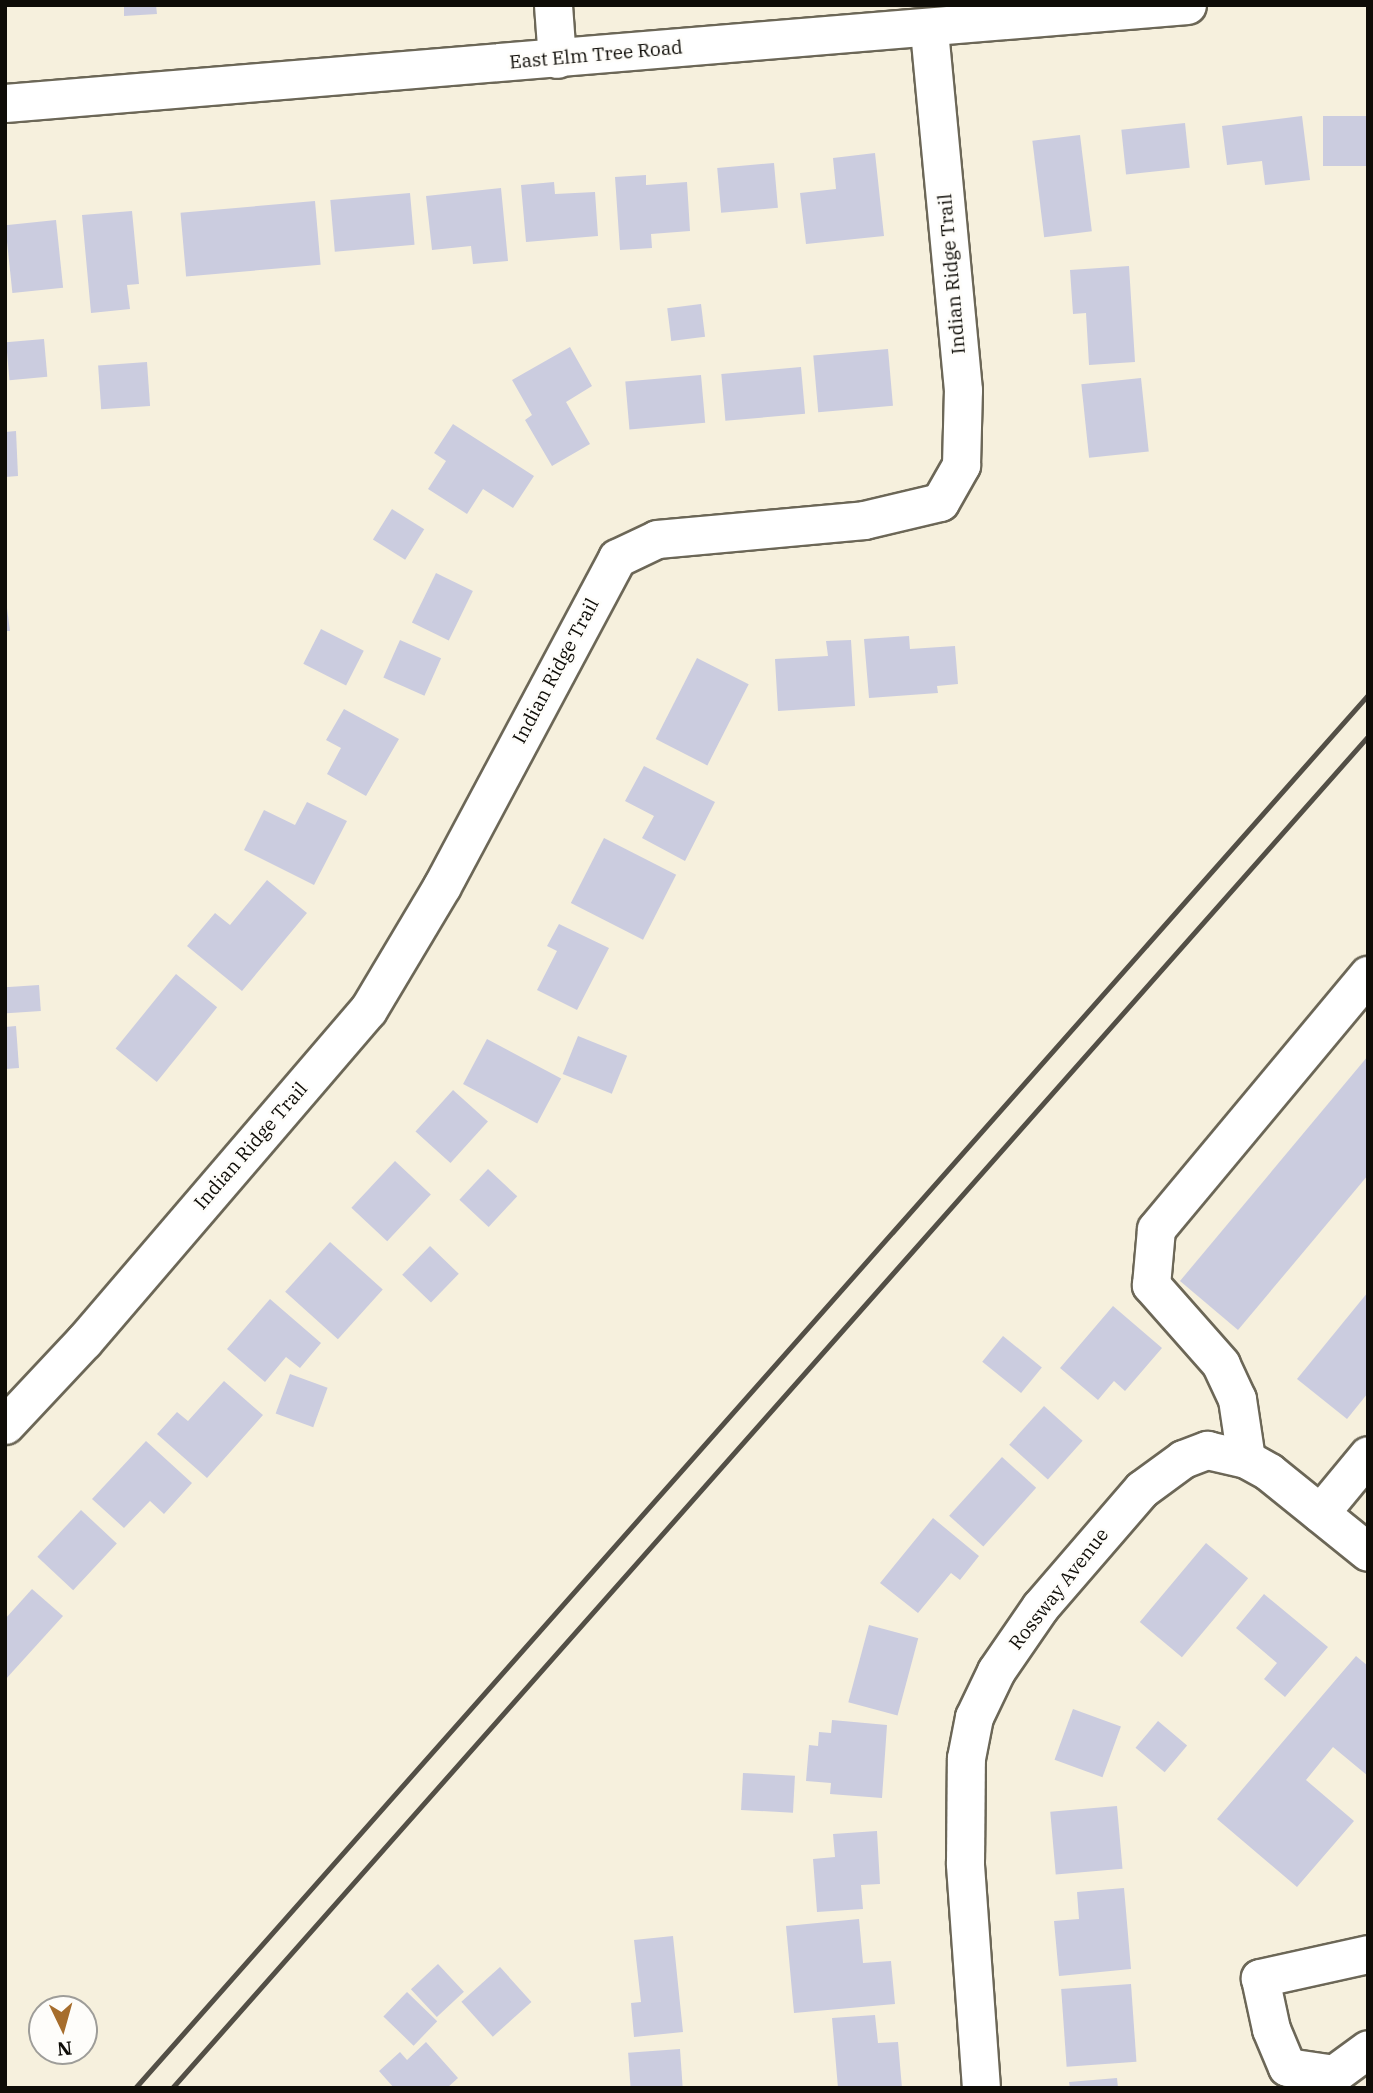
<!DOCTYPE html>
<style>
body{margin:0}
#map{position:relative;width:1373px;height:2093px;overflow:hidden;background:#f6f0dd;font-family:"IBM Plex Serif",serif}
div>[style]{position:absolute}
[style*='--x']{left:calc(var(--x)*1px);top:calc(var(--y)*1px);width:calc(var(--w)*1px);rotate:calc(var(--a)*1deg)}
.building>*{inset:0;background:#cbccdf;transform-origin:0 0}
.roads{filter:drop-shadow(2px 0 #6c6757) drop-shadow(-2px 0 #6c6757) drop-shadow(0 2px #6c6757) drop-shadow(0 -2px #6c6757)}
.minor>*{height:37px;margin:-18.5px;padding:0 18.5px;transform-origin:18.5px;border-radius:18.5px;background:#fff}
.rail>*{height:5px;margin:-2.5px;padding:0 2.5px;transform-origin:2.5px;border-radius:2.5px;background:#534f46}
span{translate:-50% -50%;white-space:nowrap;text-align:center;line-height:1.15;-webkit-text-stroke:5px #fefdfa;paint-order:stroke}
.street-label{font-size:19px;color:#0e0c07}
.frame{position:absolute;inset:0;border:7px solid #0e0c07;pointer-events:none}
.north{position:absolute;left:28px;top:1995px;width:70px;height:70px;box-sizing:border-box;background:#fefdfa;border:2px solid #9e9d99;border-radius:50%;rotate:175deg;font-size:19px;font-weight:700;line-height:28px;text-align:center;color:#0e0c07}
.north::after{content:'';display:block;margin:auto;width:24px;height:32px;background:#a66d2c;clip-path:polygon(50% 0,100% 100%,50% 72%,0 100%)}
</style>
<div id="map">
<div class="building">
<i style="clip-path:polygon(124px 5px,156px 5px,157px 14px,124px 16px)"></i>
<i style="clip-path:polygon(1302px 116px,1310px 180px,1265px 185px,1262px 161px,1227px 165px,1222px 126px)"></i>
<i style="left:1368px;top:116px;width:50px;height:45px;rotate:90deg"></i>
<i style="left:1185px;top:123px;width:45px;height:64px;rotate:84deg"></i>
<i style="left:1080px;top:135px;width:97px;height:48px;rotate:83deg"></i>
<i style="clip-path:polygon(875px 153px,884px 236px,806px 244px,800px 193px,836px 189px,833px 158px)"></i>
<i style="left:774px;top:163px;width:45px;height:57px;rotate:85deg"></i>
<i style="clip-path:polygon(646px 175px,646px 185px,687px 182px,690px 231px,651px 234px,652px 248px,620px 250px,615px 177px)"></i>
<i style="clip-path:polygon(554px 182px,555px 194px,595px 192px,598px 236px,526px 242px,521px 185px)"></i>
<i style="clip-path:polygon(501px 188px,508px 261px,473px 264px,471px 246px,432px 250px,426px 196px)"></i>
<i style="left:410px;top:193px;width:52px;height:80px;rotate:85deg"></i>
<i style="left:315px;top:201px;width:64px;height:135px;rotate:85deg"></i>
<i style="clip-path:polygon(132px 211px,139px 284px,127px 285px,130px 309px,91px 313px,82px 215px)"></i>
<i style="left:56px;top:220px;width:68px;height:51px;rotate:84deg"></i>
<i style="clip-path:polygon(1129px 266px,1135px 362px,1089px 365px,1086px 313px,1073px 314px,1070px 270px)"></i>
<i style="left:701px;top:304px;width:33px;height:34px;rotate:83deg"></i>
<i style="left:44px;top:339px;width:38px;height:38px;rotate:85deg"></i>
<i style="clip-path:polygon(570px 347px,592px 386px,566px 402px,590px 444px,552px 466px,525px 420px,532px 415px,512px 380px)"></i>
<i style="left:888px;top:349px;width:57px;height:75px;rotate:85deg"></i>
<i style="left:147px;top:362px;width:44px;height:49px;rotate:86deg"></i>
<i style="left:801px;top:367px;width:47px;height:80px;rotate:85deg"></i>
<i style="left:701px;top:375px;width:48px;height:76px;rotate:85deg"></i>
<i style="left:1141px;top:378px;width:74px;height:60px;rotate:84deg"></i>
<i style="clip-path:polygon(453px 424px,534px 476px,513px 508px,483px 489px,467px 514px,428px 489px,446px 461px,434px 453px)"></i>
<i style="clip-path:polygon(16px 431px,18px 476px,5px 477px,5px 432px)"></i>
<i style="left:392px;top:509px;width:38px;height:36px;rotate:32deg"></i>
<i style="left:436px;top:573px;width:41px;height:55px;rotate:26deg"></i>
<i style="clip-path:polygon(5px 593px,10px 631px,5px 631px)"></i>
<i style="left:321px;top:629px;width:48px;height:39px;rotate:27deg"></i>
<i style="clip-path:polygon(909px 636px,910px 649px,955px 646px,958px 684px,937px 686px,938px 693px,869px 698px,864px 639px)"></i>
<i style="left:400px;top:640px;width:45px;height:41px;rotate:24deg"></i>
<i style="clip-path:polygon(851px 640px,855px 706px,778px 711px,775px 659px,828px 656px,826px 641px)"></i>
<i style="left:697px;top:658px;width:58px;height:91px;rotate:27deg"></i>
<i style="clip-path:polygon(344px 709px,399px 739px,366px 796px,327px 774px,341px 748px,326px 740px)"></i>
<i style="clip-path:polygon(644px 766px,715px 802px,685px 861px,642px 838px,654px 816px,625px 801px)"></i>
<i style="clip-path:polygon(307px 802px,347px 821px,314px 885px,244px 850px,264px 810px,295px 825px)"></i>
<i style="left:604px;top:838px;width:81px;height:73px;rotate:27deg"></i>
<i style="clip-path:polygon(267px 880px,307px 913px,242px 991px,187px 946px,215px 913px,230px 925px)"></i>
<i style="clip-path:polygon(559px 924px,609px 948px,577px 1010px,537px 990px,557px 951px,547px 946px)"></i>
<i style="left:176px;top:974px;width:53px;height:96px;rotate:39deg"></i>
<i style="left:39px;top:985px;width:26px;height:34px;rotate:86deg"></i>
<i style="clip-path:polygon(16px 1026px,19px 1068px,5px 1069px,5px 1027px)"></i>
<i style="left:578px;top:1036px;width:53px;height:41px;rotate:22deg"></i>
<i style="left:487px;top:1039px;width:84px;height:51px;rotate:28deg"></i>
<i style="clip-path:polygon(1368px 1056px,1368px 1175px,1238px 1330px,1180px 1281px)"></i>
<i style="left:453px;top:1090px;width:47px;height:56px;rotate:42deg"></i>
<i style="left:395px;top:1161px;width:49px;height:64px;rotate:43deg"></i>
<i style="left:488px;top:1169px;width:40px;height:42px;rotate:43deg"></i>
<i style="left:330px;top:1242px;width:71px;height:67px;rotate:42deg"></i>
<i style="left:430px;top:1246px;width:40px;height:40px;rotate:44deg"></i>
<i style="clip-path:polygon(1368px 1292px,1368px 1393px,1347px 1419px,1297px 1379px)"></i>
<i style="clip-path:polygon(270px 1299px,321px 1343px,300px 1368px,286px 1357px,265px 1382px,227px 1349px)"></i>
<i style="clip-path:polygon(1113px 1306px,1162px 1348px,1125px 1391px,1114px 1381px,1098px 1400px,1060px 1368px)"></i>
<i style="left:1003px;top:1336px;width:50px;height:33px;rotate:39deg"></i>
<i style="left:290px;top:1374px;width:40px;height:42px;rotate:20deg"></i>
<i style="clip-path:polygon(224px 1381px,263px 1415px,207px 1478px,157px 1434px,177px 1412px,188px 1421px)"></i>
<i style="left:1044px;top:1406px;width:52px;height:52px;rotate:42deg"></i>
<i style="clip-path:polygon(146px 1441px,192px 1483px,164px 1514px,150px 1501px,124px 1528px,92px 1499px)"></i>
<i style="left:1002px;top:1457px;width:46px;height:79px;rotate:42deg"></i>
<i style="left:81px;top:1510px;width:49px;height:64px;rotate:43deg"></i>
<i style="clip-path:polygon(933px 1518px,979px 1556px,960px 1580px,951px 1573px,918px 1613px,880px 1583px)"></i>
<i style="left:1206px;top:1543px;width:55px;height:103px;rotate:40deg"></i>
<i style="clip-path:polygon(32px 1589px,63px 1616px,5px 1680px,5px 1619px)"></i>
<i style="clip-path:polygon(1264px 1594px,1328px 1647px,1285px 1697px,1264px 1679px,1277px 1663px,1236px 1628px)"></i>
<i style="left:869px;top:1625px;width:51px;height:80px;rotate:15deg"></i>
<i style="clip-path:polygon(1356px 1656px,1368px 1666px,1368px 1776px,1333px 1747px,1306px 1780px,1354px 1821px,1297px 1887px,1217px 1819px)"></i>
<i style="left:1073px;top:1709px;width:51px;height:54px;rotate:20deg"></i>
<i style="clip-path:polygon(832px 1720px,887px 1725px,882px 1798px,830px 1794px,831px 1783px,806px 1781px,809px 1745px,818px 1746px,819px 1732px,831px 1733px)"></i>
<i style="left:1158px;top:1721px;width:38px;height:35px;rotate:40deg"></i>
<i style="left:743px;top:1773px;width:52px;height:37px;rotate:3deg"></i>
<i style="left:1117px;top:1806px;width:63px;height:67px;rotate:85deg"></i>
<i style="clip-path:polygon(877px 1831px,880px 1884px,861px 1885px,863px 1909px,817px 1912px,813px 1859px,835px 1857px,833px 1834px)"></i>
<i style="clip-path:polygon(1124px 1888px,1131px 1969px,1059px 1976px,1054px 1921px,1079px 1919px,1077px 1892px)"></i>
<i style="clip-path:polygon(859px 1919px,863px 1963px,891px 1961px,895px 2004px,794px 2013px,786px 1926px)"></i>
<i style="clip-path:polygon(673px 1936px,683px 2032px,634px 2037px,631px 2003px,641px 2002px,634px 1940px)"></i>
<i style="left:438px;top:1964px;width:38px;height:37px;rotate:47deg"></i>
<i style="left:500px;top:1967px;width:47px;height:52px;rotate:48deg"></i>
<i style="left:1131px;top:1984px;width:78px;height:70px;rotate:86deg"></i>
<i style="left:407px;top:1992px;width:42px;height:34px;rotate:44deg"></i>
<i style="clip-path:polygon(875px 2015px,878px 2043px,898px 2042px,902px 2088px,838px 2088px,832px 2018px)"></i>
<i style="clip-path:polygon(426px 2042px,458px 2078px,447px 2088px,394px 2088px,379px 2071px,400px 2052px,407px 2060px)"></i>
<i style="left:680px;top:2049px;width:39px;height:52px;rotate:86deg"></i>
<i style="clip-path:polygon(1117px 2078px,1118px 2088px,1070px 2088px,1069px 2082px)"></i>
</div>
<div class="roads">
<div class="minor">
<i style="--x:553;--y:5;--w:54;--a:85.8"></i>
<i style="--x:5;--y:103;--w:1186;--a:-4.74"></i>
<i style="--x:5;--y:1425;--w:115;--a:-46.8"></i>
<i style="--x:84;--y:1341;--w:436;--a:-49.4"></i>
<i style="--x:368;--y:1010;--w:144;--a:-59.2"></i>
<i style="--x:442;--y:886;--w:372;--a:-61.9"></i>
<i style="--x:617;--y:558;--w:44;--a:-25.4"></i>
<i style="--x:657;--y:539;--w:208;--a:-5.2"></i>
<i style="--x:864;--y:520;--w:78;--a:-13.3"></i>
<i style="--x:940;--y:502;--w:43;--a:-60.4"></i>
<i style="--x:961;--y:465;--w:75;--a:-88.5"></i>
<i style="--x:963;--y:390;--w:364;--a:-95.4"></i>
<i style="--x:1246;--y:1459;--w:61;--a:-98.5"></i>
<i style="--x:1237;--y:1399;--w:38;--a:-115"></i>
<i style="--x:1221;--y:1364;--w:106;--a:-131.5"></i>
<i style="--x:1151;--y:1285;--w:56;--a:-84.9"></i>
<i style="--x:1156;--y:1229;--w:331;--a:-50.2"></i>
<i style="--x:1320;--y:1513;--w:75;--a:-50.4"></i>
<i style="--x:1368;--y:1954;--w:111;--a:167.5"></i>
<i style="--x:1260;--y:1978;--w:52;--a:77.8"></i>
<i style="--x:1271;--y:2029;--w:41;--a:67.2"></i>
<i style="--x:1287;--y:2067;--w:48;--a:8.5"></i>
<i style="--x:1334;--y:2074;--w:42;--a:-36.3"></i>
<i style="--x:981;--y:2088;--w:226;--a:-94.1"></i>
<i style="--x:965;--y:1863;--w:105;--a:-89.5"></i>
<i style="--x:966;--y:1758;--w:42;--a:-79"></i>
<i style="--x:974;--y:1717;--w:51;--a:-64.4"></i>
<i style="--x:996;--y:1671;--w:78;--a:-55.5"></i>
<i style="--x:1040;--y:1607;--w:156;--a:-49.2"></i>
<i style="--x:1142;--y:1489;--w:51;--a:-36.2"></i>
<i style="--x:1183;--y:1459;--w:26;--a:-21"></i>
<i style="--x:1207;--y:1450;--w:40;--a:13"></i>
<i style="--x:1246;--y:1459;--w:26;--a:29"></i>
<i style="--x:1269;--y:1472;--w:127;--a:38.9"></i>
</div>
</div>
<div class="rail">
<i style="--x:135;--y:2088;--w:1860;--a:-48.49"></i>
<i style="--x:172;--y:2088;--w:1805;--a:-48.5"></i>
</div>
<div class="street-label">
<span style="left:596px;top:55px;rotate:-5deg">East Elm Tree Road</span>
<span style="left:952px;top:274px;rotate:-95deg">Indian Ridge Trail</span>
<span style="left:556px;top:671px;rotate:-62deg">Indian Ridge Trail</span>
<span style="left:251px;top:1146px;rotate:-49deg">Indian Ridge Trail</span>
<span style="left:1059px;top:1589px;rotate:-52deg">Rossway Avenue</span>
</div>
<div class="frame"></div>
<div class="north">N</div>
</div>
